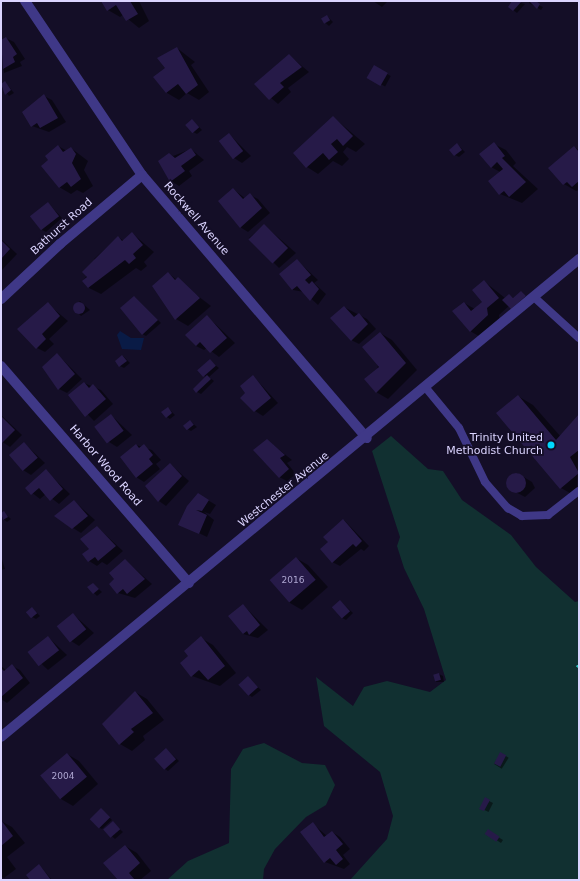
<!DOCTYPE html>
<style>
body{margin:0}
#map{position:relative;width:580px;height:881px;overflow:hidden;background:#140e27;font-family:"DejaVu Sans",sans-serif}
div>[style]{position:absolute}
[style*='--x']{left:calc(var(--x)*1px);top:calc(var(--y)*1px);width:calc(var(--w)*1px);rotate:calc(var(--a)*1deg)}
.green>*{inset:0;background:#113031}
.water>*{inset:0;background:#091b46}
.shadow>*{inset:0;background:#0007;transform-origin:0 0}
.building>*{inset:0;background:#261a48;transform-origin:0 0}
.round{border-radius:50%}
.path>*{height:2.5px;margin-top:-1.25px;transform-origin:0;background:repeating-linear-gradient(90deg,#2cbcbb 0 2px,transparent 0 5px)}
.lane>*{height:8px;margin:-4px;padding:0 4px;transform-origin:4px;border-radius:4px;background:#3f3887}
.street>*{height:10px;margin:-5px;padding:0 5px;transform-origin:5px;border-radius:5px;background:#3f3887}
.dots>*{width:11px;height:11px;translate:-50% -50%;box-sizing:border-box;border:2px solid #140e27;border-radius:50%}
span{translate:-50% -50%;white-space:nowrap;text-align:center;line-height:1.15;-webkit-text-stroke:3.5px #140e27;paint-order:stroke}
.number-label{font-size:9px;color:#aea6d1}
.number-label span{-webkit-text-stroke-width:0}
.street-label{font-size:11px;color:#dbd4ff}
.poi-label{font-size:11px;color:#dbd4ff}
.right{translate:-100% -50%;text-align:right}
.frame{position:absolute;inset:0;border:2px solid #dbd4ff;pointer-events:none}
</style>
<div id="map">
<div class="green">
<i style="clip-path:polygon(391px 436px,428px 469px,443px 471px,462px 500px,511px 535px,536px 567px,575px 602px,579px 601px,579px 880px,350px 880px,387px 839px,393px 816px,380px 772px,324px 726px,316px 677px,353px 706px,364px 687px,387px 681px,430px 692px,446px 680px,424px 609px,404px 568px,397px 546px,400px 537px,372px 451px)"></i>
<i style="clip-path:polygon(264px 743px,302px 763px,325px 765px,335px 785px,326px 805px,306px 817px,275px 849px,264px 869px,263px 880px,167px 880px,188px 861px,229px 843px,231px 769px,243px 749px)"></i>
</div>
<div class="water">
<i style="clip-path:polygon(120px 331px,131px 338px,144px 338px,141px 350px,122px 349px,117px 335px)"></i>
</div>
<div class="shadow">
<i style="clip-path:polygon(102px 1px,139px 1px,149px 21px,139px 28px,123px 15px,120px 17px,108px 10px)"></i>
<i style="clip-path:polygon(373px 1px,388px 1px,382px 7px)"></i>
<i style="clip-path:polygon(514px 1px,525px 4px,517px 13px,509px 7px)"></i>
<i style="clip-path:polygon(530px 1px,543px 7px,541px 10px,529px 3px)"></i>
<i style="clip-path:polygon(327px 16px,333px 22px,329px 26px,322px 20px)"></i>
<i style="clip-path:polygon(6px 38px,14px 42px,25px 59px,20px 62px,22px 66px,4px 73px,1px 41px)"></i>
<i style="clip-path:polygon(177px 48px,195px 62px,191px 65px,209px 92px,199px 100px,187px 93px,179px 100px,167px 93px,154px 78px,166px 68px)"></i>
<i style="clip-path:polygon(289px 55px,309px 72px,288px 88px,291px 92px,278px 104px,255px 84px)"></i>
<i style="left:374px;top:67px;width:19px;height:12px;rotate:28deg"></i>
<i style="clip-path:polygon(5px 82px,14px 93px,9px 96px,1px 87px)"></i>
<i style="clip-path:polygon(44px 96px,52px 100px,66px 122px,49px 132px,32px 126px)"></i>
<i style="clip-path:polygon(333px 117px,365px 144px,356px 152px,347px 147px,343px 152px,349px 159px,342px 166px,333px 161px,318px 174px,307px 167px)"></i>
<i style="clip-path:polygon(192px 120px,202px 130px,197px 134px,193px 132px)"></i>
<i style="clip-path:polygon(229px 134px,251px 156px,242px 163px,234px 158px)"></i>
<i style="clip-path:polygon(457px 144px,465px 152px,459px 157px,455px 155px)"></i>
<i style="clip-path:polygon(494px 144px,506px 150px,516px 163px,513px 166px,538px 189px,522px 203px,500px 194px,500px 172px,491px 167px)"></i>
<i style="clip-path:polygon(58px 146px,67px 151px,71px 148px,88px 161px,84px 170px,93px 186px,83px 193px,77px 190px,71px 194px,59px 187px,50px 161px)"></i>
<i style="clip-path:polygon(574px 147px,579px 150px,579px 190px,576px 191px,564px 184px)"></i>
<i style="clip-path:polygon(191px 149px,204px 160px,189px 171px,192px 176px,179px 186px,171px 181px,169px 154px,173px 156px)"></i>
<i style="clip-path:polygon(233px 189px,246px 199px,250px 195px,258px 199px,270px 213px,248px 232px,240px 227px)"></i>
<i style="clip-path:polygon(48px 203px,62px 218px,46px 232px,42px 230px)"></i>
<i style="clip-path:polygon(264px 225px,296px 253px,279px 268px,249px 238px)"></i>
<i style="clip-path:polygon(132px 233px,154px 252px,144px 262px,147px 266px,141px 271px,136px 268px,101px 294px,89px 288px,83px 281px,97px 261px,94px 259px,118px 237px,124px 241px)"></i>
<i style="clip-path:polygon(1px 239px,17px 254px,1px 271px)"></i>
<i style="clip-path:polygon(297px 260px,318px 280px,314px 283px,326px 294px,318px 305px,304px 292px,293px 290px,280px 275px)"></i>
<i style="clip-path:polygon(168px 273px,211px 306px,188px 326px,176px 319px)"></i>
<i style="clip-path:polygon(485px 282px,505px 298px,509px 295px,514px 298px,521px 292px,529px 299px,515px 310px,509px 306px,499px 315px,500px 322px,482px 338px,470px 331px,464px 303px,475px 309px,483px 302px)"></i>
<i style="clip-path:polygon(135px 297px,161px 323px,146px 336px,142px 334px)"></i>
<i style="clip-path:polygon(80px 301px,90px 310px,81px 316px,73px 308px)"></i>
<i style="clip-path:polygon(48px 304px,68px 321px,49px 339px,54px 344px,45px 352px,37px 348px)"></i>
<i style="clip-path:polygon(344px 307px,367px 319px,376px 329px,359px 344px,351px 340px)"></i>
<i style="clip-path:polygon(207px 316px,235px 343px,219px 357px,207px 348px,204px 350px,196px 346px)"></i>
<i style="clip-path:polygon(380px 333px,392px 340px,417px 370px,388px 399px,376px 392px)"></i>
<i style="clip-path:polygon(57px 354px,82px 379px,67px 393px,59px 389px)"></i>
<i style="clip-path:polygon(123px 356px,130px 363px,124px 368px,120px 366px)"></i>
<i style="clip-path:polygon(210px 361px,219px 368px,209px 377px,214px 381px,201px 394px,197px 392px,206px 377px,200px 371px)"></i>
<i style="clip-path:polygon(253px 376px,278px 403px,263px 416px,255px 411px,247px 394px)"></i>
<i style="clip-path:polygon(84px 383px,101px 390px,113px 404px,94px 421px,69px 395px)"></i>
<i style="clip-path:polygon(518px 396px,533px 405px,561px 437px,579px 415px,577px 497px,561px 488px)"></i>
<i style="clip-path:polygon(168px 408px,175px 415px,170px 419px,167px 417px)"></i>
<i style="clip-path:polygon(1px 415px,22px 435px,10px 447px,1px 441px)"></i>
<i style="clip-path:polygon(111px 415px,132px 435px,117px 447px,109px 442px)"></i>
<i style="clip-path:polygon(190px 421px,197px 427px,191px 431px,187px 429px)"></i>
<i style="clip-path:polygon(267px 440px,292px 460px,287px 463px,296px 474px,287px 481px,279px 477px)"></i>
<i style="clip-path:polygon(24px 443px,45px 463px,31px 475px,23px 470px)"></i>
<i style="clip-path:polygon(136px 445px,152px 450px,161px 460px,156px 464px,160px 469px,144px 482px,136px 477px)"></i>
<i style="clip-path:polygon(170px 464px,189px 481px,166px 506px,159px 501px)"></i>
<i style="clip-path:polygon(46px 471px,70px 494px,59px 504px,46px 494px,40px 499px,26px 488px)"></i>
<i style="clip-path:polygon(517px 473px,532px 482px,535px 488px,525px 497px,508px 488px,512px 474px)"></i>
<i style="clip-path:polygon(206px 499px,216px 505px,210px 514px,204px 512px,214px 520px,207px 537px,180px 524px)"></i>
<i style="clip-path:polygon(74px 501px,95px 520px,81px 533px,73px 528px)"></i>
<i style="clip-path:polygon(4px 513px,11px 519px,7px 522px,1px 517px)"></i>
<i style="clip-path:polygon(344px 520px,369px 546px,364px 551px,361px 549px,340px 566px,332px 562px)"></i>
<i style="clip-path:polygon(97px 527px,123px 551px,107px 565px,102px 562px,97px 566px,89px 561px)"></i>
<i style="clip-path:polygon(1px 556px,5px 569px,1px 570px)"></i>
<i style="clip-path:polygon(296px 558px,308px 565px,328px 587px,302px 610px,290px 603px,270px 580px)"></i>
<i style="clip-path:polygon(125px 560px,152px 584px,135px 598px,118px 593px,116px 579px)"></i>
<i style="clip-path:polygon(93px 584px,102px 592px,97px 596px,89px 588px)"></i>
<i style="clip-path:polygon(340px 601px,353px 613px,346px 620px,342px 618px)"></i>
<i style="clip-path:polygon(243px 605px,268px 630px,258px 638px,243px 634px)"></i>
<i style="clip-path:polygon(32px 608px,40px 616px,36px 619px,32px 617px)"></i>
<i style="clip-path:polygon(73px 614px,94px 633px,79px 646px,71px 641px)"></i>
<i style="clip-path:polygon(48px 637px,67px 655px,48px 670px,29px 652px)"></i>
<i style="clip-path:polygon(201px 638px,213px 645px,236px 673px,220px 686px,192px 676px,189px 656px)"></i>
<i style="clip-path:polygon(1px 666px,6px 670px,12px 666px,20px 670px,30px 683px,7px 703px,1px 699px)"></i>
<i style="clip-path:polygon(439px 674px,443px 676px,444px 682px,435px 682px)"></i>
<i style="clip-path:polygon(248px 678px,261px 690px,252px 697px,249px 695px)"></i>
<i style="clip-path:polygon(135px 692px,147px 699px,164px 720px,143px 736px,145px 740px,132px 751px,120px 744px)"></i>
<i style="clip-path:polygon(166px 749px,179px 761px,168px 771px,165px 769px)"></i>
<i style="left:501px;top:753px;width:9px;height:13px;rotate:32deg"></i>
<i style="clip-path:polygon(67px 754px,79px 761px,98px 784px,73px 806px,61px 799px)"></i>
<i style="left:485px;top:799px;width:9px;height:10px;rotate:27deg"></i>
<i style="clip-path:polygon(101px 809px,112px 820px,102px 829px,98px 827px)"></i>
<i style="clip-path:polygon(1px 821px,12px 827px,25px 843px,7px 857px,16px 869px,4px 878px,1px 877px)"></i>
<i style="clip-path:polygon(113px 823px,123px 832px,115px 839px,105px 830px)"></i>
<i style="clip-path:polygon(313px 824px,327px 836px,332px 832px,340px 837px,350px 849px,343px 855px,350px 864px,344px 869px,325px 862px)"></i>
<i style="clip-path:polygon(488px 831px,503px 840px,501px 843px,487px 834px)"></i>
<i style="clip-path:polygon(125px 846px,137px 853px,151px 871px,140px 880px,118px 880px)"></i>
<i style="clip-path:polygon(39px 866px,42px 868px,52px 880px,31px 880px)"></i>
</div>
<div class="building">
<i style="clip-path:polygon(101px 1px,130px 1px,138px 14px,126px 21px,116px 5px,107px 11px)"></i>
<i style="clip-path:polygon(512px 1px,522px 1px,513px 11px,508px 7px)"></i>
<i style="clip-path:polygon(529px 1px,536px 1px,540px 4px,537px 9px)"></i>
<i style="left:327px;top:15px;width:6px;height:7px;rotate:59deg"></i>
<i style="clip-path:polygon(6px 37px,17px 54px,13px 57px,15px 62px,3px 69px,1px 40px)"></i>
<i style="clip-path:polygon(177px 47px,198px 85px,186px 94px,178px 84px,166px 93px,153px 77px,165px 68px,157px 58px)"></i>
<i style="clip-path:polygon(289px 54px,302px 67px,280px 83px,284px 87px,269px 100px,254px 84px)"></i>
<i style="left:374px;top:65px;width:16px;height:15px;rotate:30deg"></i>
<i style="clip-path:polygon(5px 81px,11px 90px,5px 95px,1px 84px)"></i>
<i style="clip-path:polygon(44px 94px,58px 118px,40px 128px,37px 123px,31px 127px,22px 112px)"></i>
<i style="clip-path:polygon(333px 116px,353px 136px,343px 146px,337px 139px,331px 144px,338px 152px,329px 160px,323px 153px,306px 168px,293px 153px)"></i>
<i style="left:192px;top:119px;width:11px;height:9px;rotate:49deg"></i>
<i style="left:229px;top:133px;width:23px;height:13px;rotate:52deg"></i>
<i style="clip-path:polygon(494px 142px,505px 156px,502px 158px,526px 182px,509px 197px,504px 191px,499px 195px,488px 181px,503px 169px,497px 162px,491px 168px,479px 154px)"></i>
<i style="clip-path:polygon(457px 143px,462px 150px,454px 156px,449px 150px)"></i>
<i style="clip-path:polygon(58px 145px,63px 152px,71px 147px,76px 154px,72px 163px,81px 179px,71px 187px,67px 182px,59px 188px,41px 166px,48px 160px,45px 156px)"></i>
<i style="clip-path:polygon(574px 146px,579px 152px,579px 181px,572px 187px,567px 182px,563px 185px,548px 168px)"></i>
<i style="clip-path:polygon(191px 148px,196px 155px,181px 166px,185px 171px,170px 182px,158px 161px,169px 153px,175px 158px)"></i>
<i style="clip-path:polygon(233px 188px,243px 199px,250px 193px,262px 208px,240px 228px,218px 201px)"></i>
<i style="left:48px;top:202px;width:18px;height:23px;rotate:52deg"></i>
<i style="left:264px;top:224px;width:34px;height:22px;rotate:45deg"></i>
<i style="clip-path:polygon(132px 232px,143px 245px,133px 254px,136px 258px,129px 264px,125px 260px,88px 288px,82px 281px,87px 277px,82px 272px,118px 236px,122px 241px)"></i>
<i style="clip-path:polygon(1px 240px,10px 249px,1px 259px)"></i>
<i style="clip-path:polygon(297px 259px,311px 275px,305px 280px,309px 284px,312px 281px,319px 289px,310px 301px,297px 286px,292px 290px,279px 274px)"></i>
<i style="clip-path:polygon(168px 272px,175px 280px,178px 277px,200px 298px,175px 320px,152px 286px)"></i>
<i style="clip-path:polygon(484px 280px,499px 298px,487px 308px,488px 315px,470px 332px,452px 311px,464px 302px,471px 311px,482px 302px,472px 290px)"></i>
<i style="clip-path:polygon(521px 291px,526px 296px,511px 309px,502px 300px,509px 294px,513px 298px)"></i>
<i style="clip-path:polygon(134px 296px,158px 320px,142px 335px,120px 308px)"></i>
<i class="round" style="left:73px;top:302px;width:12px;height:12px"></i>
<i style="clip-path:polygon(48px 302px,60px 316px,42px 334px,46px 339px,36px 349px,17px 329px)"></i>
<i style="clip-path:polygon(344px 306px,354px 317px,359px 313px,368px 324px,351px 341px,330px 318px)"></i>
<i style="clip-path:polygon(207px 315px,227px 338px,210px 353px,200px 342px,196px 346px,185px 335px)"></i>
<i style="clip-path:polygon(380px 332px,406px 363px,376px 393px,364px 379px,379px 367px,362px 347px)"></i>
<i style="clip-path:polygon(57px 353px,75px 374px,58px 390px,42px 367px)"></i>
<i style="clip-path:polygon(122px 355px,127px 361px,119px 367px,115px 361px)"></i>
<i style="left:210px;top:359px;width:9px;height:17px;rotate:49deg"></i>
<i style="clip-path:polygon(207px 375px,211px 379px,196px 393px,193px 389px)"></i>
<i style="clip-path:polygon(253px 375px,271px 398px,254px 412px,240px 398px,245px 393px,240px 386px)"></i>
<i style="clip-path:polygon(84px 382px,89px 388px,93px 384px,106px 399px,85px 417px,68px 395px)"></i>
<i style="clip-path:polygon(518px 395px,556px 440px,579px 414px,579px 450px,570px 457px,579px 473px,560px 489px,496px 413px)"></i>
<i style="clip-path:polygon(168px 407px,172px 413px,166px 418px,161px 412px)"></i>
<i style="left:111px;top:414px;width:21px;height:21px;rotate:53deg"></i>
<i style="clip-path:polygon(1px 416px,15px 430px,2px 443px,1px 443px)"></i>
<i style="left:190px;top:420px;width:6px;height:9px;rotate:51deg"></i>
<i style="clip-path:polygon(267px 439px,285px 455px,280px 458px,289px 469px,279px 478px,253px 450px)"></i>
<i style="left:24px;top:442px;width:21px;height:20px;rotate:49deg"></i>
<i style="clip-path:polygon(136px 444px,139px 448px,144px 444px,153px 455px,149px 459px,153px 464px,136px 478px,120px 457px)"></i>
<i style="clip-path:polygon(170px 463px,182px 476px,158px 502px,145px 486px)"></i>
<i style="clip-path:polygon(46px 469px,63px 489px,50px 501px,39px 488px,31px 495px,25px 488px)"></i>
<i class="round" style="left:506px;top:473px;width:20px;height:20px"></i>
<i style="clip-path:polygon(198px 493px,209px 500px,202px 511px,196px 510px,207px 515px,199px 534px,178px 525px,187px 506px)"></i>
<i style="clip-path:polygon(74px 500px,88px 516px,72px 529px,54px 516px)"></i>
<i style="clip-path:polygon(4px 511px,8px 517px,3px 520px,1px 513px)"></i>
<i style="clip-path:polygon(343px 519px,362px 541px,356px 547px,353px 544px,332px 563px,320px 549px,328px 542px,323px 537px)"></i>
<i style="clip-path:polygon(97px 526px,116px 546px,98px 561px,95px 557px,88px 562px,82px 554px,89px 549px,80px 539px)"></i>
<i style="left:296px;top:557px;width:30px;height:35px;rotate:49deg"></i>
<i style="clip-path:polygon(125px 559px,145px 579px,127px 594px,123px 589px,117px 594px,109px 584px,114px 579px,109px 573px)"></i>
<i style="clip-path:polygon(93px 583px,99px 589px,93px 594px,87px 587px)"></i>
<i style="left:340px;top:600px;width:15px;height:11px;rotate:48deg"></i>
<i style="clip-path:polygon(243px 604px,260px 625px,249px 635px,247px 631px,243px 634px,228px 616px)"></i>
<i style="left:32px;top:607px;width:8px;height:8px;rotate:50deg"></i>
<i style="left:73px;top:613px;width:21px;height:21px;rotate:51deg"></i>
<i style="left:48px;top:636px;width:18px;height:26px;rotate:52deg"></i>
<i style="clip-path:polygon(201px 636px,225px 666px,208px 680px,199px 670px,191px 677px,180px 663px,188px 656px,184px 651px)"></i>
<i style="clip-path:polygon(12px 664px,23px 678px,1px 697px,1px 668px,4px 671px)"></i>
<i style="left:439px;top:673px;width:7px;height:6px;rotate:74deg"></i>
<i style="left:248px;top:676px;width:15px;height:13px;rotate:48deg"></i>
<i style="clip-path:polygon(135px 691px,153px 713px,131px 729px,134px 732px,119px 745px,102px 724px)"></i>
<i style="left:166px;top:748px;width:15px;height:16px;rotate:48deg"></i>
<i style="left:500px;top:752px;width:7px;height:13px;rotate:27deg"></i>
<i style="left:67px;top:753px;width:31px;height:35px;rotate:50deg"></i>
<i style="clip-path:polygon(485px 797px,490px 800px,484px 811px,479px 809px)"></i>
<i style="left:101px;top:808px;width:13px;height:16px;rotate:45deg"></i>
<i style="clip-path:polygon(1px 820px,13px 836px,1px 846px)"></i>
<i style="left:113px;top:821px;width:11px;height:13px;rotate:49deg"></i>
<i style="clip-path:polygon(313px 822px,324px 837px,332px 831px,343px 844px,336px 850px,343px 859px,336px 865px,330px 858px,324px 863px,300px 832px)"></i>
<i style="left:488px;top:829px;width:14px;height:6px;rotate:34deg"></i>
<i style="clip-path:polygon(125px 845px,140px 863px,129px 873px,135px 880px,118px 880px,103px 863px)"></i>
<i style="clip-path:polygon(39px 864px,51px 880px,30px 880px,26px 875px)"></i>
</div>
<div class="path">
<i style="--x:577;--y:667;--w:4;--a:-56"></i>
</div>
<div class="lane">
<i style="--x:535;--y:298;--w:59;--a:42.3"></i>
<i style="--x:426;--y:388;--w:52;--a:50.5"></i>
<i style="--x:459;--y:428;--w:60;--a:64.3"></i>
<i style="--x:485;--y:482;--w:35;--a:49"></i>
<i style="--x:508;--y:508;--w:16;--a:30"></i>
<i style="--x:522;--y:516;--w:26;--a:-2"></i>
<i style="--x:548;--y:515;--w:39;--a:-38"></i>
</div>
<div class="street">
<i style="--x:25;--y:1;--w:210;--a:56.1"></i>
<i style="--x:142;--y:175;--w:346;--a:49.5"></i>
<i style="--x:1;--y:299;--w:81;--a:-43"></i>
<i style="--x:60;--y:244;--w:107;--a:-40.1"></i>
<i style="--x:1;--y:366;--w:287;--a:49.1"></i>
<i style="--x:1;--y:737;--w:750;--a:-39.59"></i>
</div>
<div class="dots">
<i style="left:551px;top:445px;background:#00d8ff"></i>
</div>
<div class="number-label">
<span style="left:293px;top:580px">2016</span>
<span style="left:63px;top:776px">2004</span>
</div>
<div class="street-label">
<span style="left:196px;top:219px;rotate:49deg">Rockwell Avenue</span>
<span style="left:62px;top:227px;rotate:-42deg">Bathurst Road</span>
<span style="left:105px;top:466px;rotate:49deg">Harbor Wood Road</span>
<span style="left:284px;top:490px;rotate:-39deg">Westchester Avenue</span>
</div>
<div class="poi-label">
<span class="right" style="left:543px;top:445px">Trinity United<br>Methodist Church</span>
</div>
<div class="frame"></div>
</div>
